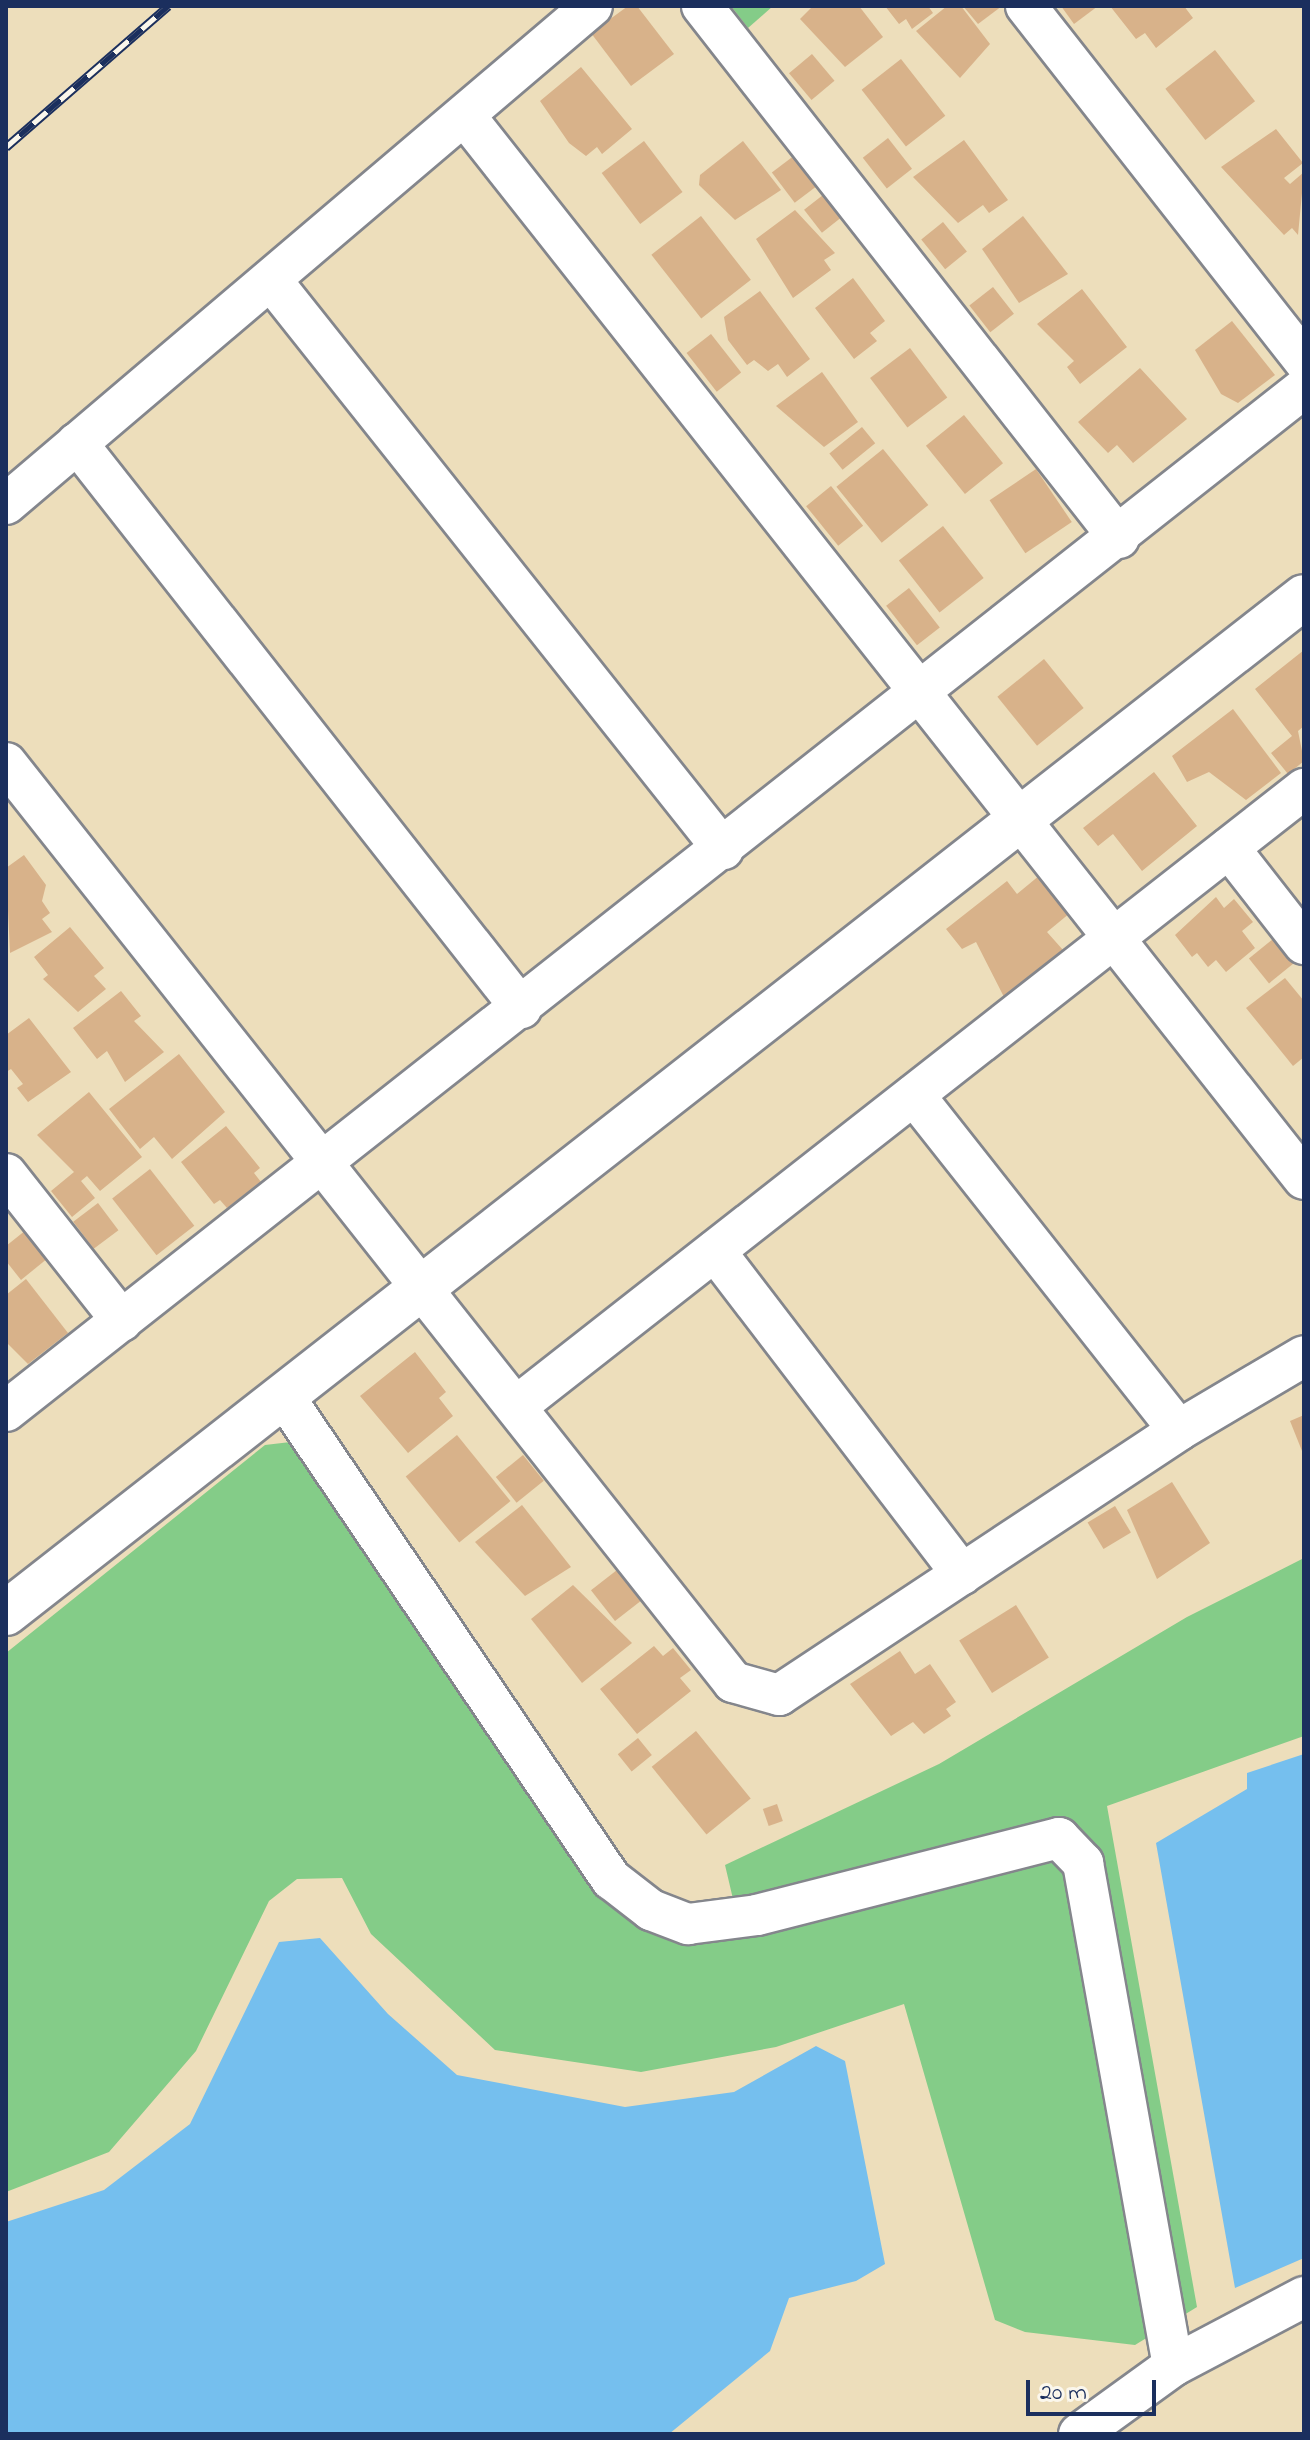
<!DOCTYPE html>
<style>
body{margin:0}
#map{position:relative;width:1310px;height:2440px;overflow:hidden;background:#eddebb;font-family:"Indie Flower",sans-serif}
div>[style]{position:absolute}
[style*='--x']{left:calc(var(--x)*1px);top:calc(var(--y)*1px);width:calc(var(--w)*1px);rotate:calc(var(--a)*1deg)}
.green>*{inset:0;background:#84cc88}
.water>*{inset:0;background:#75bfee}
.building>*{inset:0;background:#d8b28a;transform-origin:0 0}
.roads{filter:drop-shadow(2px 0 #84868c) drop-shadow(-2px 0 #84868c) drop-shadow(0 2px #84868c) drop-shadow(0 -2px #84868c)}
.street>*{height:40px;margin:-20px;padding:0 20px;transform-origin:20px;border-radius:20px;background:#fff}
.secondary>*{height:44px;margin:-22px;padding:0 22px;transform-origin:22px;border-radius:22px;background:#fff}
.rail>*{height:9px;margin-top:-4.5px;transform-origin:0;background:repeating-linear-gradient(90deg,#fbf7ec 0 18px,#1b2f5e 0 36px);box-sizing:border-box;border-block:2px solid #1b2f5e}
span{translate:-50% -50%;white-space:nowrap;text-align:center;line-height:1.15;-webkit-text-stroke:8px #fbf7ec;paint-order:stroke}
.frame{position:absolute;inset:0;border:8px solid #1b2f5e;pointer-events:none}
.scale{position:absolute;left:1026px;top:2380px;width:130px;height:36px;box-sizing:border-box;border:4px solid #1b2f5e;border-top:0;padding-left:10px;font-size:24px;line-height:28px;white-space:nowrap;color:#1b2f5e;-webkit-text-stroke:6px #fbf7ec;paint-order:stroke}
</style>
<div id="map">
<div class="green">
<i style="clip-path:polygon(731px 6px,773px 6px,748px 28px)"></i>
<i style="clip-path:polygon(299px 1441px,608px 1894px,741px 1933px,725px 1865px,939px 1764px,1187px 1617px,1304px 1558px,1304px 1736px,1107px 1806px,1197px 2307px,1135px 2345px,1025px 2332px,995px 2320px,904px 2004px,776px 2047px,641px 2072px,495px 2050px,371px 1934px,342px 1878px,297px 1879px,269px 1901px,196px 2051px,109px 2152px,6px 2192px,6px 1653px,265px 1445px)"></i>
</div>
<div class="water">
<i style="clip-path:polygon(1304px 1754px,1304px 2258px,1235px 2288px,1156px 1843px,1247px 1789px,1247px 1773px)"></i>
<i style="clip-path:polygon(320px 1938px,388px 2014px,457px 2075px,625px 2107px,734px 2092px,816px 2046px,845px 2061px,885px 2264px,856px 2281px,789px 2298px,770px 2351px,669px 2434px,6px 2434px,6px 2222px,104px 2190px,190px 2124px,279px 1942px)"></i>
</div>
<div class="building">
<i style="clip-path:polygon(628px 6px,637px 6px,674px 54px,631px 86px,591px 33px)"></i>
<i style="clip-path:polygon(813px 6px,859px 6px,883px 37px,845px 67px,800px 19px)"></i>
<i style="clip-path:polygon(885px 6px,928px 6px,933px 13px,912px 29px,906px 19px,899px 24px)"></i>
<i style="clip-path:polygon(947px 6px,961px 6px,990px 44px,960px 78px,916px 31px)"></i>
<i style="clip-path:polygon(963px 6px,1002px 6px,978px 24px)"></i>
<i style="clip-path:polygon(1061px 6px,1098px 6px,1074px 24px)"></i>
<i style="clip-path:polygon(1110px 6px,1184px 6px,1193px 18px,1156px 48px,1145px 33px,1136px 39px)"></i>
<i style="left:1215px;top:50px;width:65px;height:63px;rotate:52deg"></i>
<i style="left:812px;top:54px;width:35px;height:30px;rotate:50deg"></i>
<i style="left:901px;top:59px;width:72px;height:50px;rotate:52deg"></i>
<i style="clip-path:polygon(581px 67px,632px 129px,602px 154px,597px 147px,586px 156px,569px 143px,540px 101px)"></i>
<i style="clip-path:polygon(1276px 129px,1303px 163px,1284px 178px,1290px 184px,1304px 172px,1298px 235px,1292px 228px,1284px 235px,1221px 167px)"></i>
<i style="left:888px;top:138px;width:39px;height:32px;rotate:52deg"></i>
<i style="clip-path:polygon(964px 140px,1008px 200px,989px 213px,983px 205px,958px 223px,913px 177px)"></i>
<i style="left:644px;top:141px;width:64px;height:53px;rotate:53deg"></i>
<i style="clip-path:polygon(743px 141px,781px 190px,735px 220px,699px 185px,700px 175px)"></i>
<i style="left:795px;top:155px;width:38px;height:29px;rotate:53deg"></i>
<i style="left:823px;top:195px;width:29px;height:24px;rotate:52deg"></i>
<i style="clip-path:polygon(795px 210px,835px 253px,824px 260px,831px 270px,793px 298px,756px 239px)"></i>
<i style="left:701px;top:216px;width:81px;height:63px;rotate:52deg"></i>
<i style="clip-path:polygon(1023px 216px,1068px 274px,1019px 303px,982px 249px)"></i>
<i style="left:943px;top:222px;width:38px;height:28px;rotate:51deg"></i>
<i style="clip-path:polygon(853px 278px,885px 321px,870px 333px,877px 341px,854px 359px,815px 308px)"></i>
<i style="left:993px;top:287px;width:34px;height:30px;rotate:52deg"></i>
<i style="clip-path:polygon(1082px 289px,1127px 347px,1080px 384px,1067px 367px,1074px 361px,1037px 324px)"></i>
<i style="clip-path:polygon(760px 291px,810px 359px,787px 377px,778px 364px,768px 371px,754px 360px,747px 365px,728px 340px,724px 317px)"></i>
<i style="clip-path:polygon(1232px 321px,1275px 375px,1238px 403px,1221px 394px,1195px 350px)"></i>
<i style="left:711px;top:334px;width:49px;height:31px;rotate:52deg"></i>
<i style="left:910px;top:348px;width:62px;height:50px;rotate:53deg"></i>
<i style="clip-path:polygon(1140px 368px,1187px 419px,1133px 463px,1117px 445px,1108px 453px,1078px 422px)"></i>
<i style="clip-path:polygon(822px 372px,858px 422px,824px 447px,776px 406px)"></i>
<i style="left:964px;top:415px;width:62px;height:49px;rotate:51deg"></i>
<i style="left:862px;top:427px;width:21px;height:42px;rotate:51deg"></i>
<i style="left:883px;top:449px;width:72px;height:60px;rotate:51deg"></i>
<i style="left:1036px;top:469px;width:64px;height:56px;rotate:56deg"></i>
<i style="left:831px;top:486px;width:51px;height:32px;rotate:51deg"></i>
<i style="left:943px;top:526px;width:66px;height:56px;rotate:52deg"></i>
<i style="left:909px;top:588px;width:50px;height:29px;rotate:52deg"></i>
<i style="clip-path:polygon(1304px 650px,1304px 726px,1298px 731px,1304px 761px,1288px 774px,1271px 753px,1292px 736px,1255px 689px)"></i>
<i style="left:1044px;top:659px;width:63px;height:60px;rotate:51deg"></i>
<i style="clip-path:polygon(1233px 709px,1281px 773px,1246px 800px,1209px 772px,1187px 782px,1172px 756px)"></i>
<i style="clip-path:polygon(1154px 772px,1197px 826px,1142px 871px,1113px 834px,1098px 846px,1083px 828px)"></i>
<i style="clip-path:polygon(24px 855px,46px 885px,42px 901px,50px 913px,42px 919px,52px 932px,10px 953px,6px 868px)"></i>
<i style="clip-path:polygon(1040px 875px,1070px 913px,1047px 932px,1063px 950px,1004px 997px,976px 942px,962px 949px,946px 929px,1007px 881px,1017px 894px)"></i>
<i style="clip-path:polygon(1216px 897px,1224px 908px,1234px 899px,1253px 922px,1242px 931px,1255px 948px,1226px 972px,1216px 960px,1208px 967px,1197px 953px,1192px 957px,1175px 935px)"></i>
<i style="clip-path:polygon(70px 927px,104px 968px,94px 976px,106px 989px,78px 1012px,43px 979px,48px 975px,34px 957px)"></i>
<i style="left:1273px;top:939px;width:32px;height:31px;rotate:51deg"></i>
<i style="clip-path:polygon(1285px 978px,1304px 1001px,1304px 1057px,1293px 1066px,1246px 1008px)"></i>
<i style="clip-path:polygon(121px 991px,141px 1016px,134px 1021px,164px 1052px,125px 1082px,107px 1051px,97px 1059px,73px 1028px)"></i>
<i style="clip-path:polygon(29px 1018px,71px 1072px,28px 1102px,17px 1088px,23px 1084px,11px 1069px,6px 1072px,6px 1035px)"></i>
<i style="clip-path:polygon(179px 1054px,225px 1112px,172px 1159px,154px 1137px,140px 1149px,109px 1109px)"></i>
<i style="clip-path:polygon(89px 1092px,142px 1157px,100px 1191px,87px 1176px,81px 1181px,95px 1198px,72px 1217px,51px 1191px,74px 1172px,37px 1135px)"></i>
<i style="clip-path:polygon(226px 1126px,260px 1168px,254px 1173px,261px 1182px,227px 1208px,220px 1200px,214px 1204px,181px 1162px)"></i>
<i style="left:150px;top:1169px;width:72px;height:48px;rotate:52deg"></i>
<i style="left:98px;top:1203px;width:34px;height:31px;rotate:53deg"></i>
<i style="clip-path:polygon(26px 1230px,48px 1258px,21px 1280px,6px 1261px,6px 1246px)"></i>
<i style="clip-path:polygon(26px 1279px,68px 1333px,28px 1364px,6px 1342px,6px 1295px)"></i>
<i style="clip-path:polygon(415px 1352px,446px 1392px,439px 1398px,453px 1416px,408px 1453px,360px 1396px)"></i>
<i style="clip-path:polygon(1304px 1415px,1304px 1456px,1290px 1421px)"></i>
<i style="left:457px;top:1435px;width:85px;height:66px;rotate:51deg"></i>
<i style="left:523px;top:1455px;width:33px;height:35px;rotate:51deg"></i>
<i style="clip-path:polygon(1172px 1482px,1210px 1543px,1157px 1579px,1127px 1510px)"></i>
<i style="clip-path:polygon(522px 1505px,571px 1567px,525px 1596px,475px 1542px)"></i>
<i style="left:1115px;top:1506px;width:31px;height:32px;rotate:59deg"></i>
<i style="left:617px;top:1570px;width:39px;height:33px;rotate:52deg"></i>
<i style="clip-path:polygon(573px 1585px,632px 1643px,582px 1683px,531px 1619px)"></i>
<i style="left:1016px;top:1605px;width:62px;height:67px;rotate:58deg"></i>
<i style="clip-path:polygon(654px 1646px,663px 1656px,673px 1648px,691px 1670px,680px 1678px,691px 1691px,637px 1734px,600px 1689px)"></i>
<i style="clip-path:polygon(900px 1651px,915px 1674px,930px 1664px,956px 1702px,946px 1709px,951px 1716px,924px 1734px,913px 1722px,891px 1736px,850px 1684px)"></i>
<i style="left:696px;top:1731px;width:87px;height:57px;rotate:51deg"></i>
<i style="left:638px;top:1738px;width:22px;height:26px;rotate:51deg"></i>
<i style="left:777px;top:1804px;width:18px;height:15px;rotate:71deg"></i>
</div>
<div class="roads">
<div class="street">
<i style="--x:702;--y:6;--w:676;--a:51.91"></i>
<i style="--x:1026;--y:6;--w:451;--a:51.9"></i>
<i style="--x:465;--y:116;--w:1354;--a:51.72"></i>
<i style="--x:271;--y:280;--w:727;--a:51.54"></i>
<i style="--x:77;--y:443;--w:719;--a:51.84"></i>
<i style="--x:6;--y:504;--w:769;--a:-40.36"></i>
<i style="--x:6;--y:763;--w:1172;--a:51.65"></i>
<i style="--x:733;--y:1682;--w:48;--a:15.8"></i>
<i style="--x:779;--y:1695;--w:480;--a:-33.5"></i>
<i style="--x:1179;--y:1430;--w:145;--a:-30.6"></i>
<i style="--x:1229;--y:848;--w:122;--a:52"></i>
<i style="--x:914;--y:1095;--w:427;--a:51.7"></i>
<i style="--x:6;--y:1174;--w:187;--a:51.7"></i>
<i style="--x:715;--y:1251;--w:407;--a:52.6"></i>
<i style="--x:283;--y:1395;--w:585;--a:55.88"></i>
<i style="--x:611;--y:1879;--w:51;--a:37.8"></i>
<i style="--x:651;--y:1910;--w:40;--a:21"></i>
<i style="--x:688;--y:1924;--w:70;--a:-7.4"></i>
<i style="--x:757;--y:1915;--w:312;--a:-14.3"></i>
<i style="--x:1059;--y:1838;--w:35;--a:46"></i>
<i style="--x:1083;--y:1863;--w:511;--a:79.86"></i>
<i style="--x:1173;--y:2366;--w:116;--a:144.1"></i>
<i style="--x:518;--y:1405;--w:999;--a:-38.09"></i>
<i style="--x:6;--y:1411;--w:1653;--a:-38.24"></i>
<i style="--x:1173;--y:2366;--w:148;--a:-27.8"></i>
</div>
<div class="secondary">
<i style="--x:6;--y:1613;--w:1648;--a:-38.05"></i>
</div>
</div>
<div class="rail">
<i style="--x:6;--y:147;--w:215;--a:-41"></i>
</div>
<div class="frame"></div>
<div class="scale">20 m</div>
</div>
